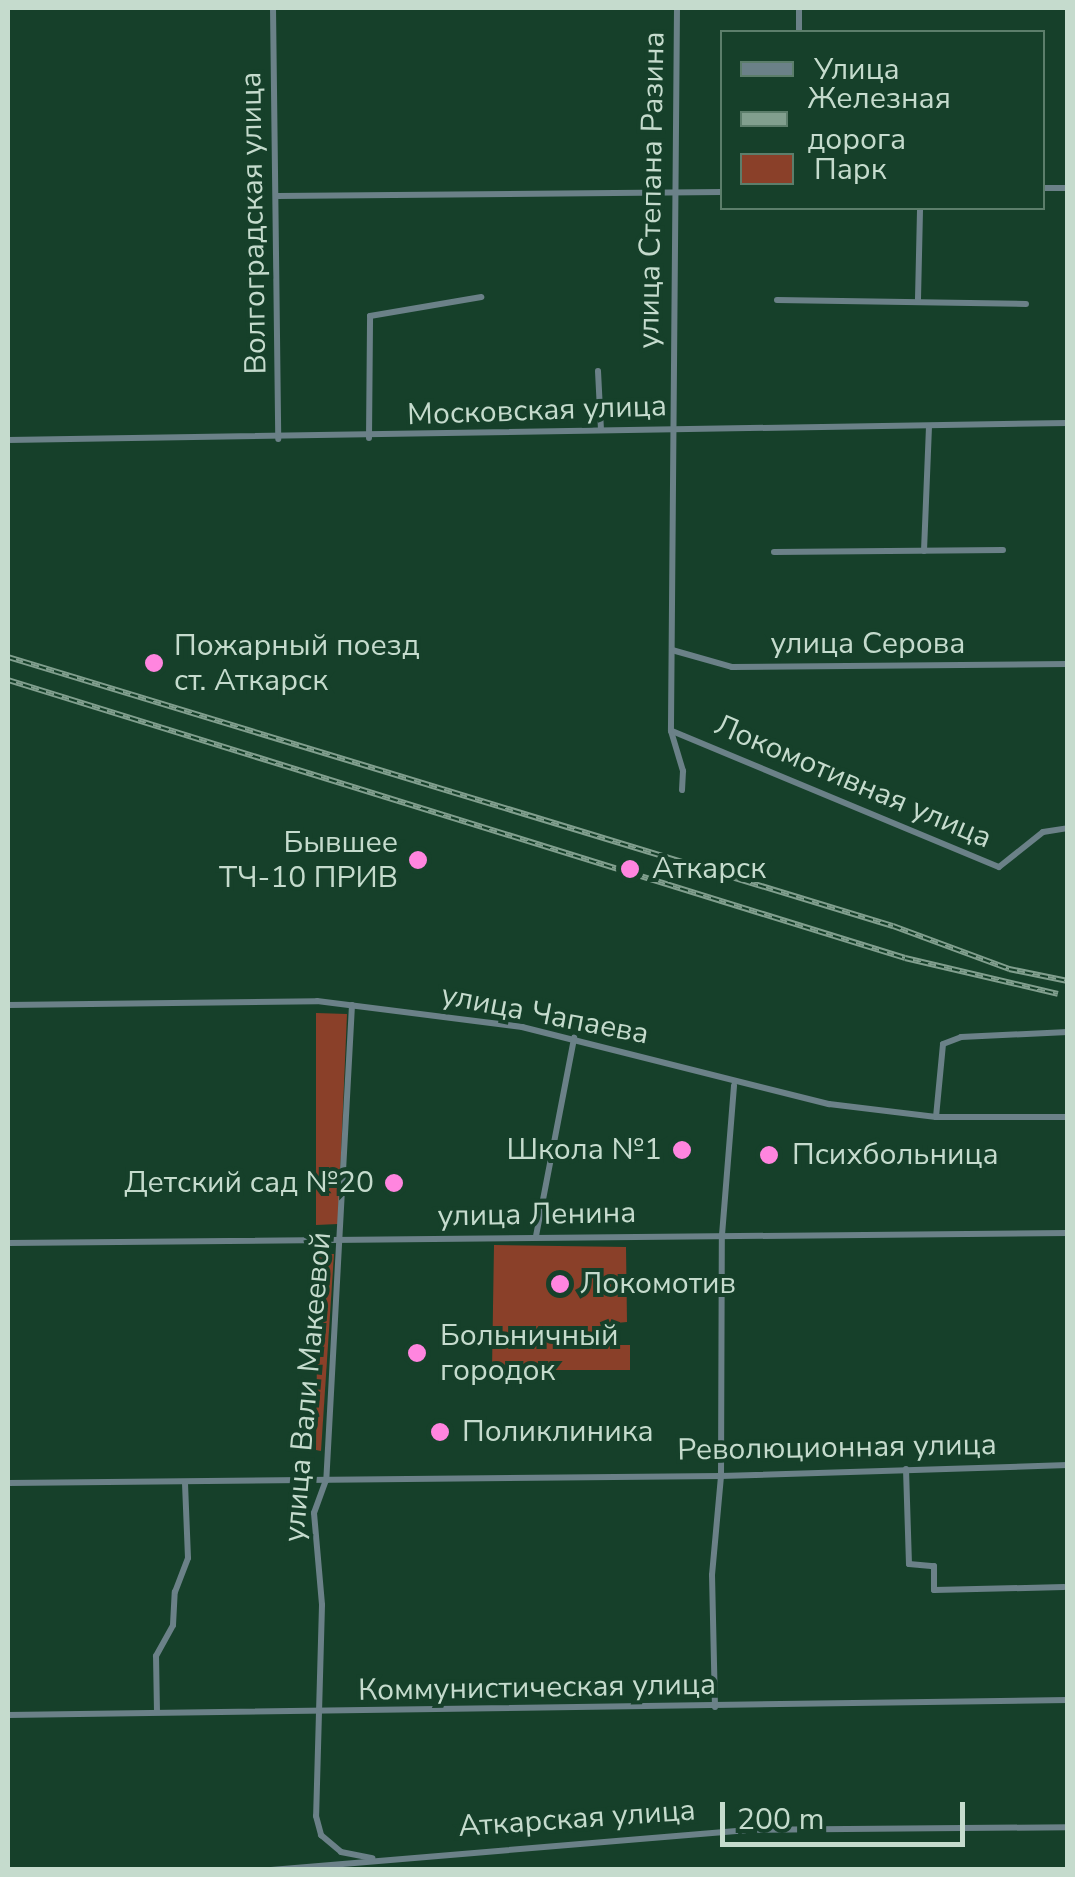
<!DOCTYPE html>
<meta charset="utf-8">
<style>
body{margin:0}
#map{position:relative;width:1075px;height:1877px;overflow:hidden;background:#16402a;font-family:"Nunito Sans",sans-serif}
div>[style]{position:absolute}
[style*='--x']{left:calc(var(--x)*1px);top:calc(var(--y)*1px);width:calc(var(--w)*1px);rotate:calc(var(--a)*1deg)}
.green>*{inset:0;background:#8a4029}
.street>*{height:6px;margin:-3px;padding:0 3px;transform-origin:3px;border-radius:3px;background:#6b8188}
.rail>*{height:6px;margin-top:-3px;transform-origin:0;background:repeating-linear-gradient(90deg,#16402a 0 8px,#819f8e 0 16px);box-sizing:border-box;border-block:2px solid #819f8e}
.dots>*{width:28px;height:28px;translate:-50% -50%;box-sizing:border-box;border:5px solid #16402a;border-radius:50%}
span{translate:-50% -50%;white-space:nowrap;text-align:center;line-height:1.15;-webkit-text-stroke:8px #16402a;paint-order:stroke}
.street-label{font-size:30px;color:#c5dbcd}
.poi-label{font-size:30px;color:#c5dbcd}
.left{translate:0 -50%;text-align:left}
.right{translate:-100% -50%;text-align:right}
.frame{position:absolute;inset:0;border:10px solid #c5dbcd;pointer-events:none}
.legend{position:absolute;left:720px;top:30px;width:325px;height:180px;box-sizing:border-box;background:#16402a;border:2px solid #5c7e6b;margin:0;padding:12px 18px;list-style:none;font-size:30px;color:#c5dbcd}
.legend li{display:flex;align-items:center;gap:20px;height:50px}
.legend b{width:50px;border:2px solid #5c7e6b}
.scale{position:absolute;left:720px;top:1802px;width:245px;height:45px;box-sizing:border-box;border:5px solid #c5dbcd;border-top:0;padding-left:12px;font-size:30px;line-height:35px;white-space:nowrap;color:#c5dbcd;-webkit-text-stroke:8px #16402a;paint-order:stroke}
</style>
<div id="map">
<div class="green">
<i style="clip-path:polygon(316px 1013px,347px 1014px,338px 1224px,316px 1225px)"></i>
<i style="clip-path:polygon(494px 1245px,626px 1247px,627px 1322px,616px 1323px,616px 1345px,630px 1345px,630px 1370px,492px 1370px)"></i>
<i style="clip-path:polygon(318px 1254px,334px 1254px,321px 1451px,316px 1450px)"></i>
</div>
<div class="street">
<i style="--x:273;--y:8;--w:431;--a:89.3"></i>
<i style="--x:677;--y:8;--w:723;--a:90.48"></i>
<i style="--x:671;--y:731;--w:42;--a:73.3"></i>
<i style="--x:683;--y:771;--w:19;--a:93"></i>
<i style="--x:799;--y:32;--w:24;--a:-90"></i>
<i style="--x:1042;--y:188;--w:26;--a:0"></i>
<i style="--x:277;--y:196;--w:445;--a:-0.5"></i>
<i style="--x:918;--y:299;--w:91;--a:-88.7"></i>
<i style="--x:777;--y:300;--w:249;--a:0.9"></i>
<i style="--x:598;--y:371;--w:59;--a:87.1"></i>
<i style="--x:369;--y:438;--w:122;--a:-89.5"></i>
<i style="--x:370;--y:316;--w:113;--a:-9.7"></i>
<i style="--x:8;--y:440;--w:1060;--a:-0.92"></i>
<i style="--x:924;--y:551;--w:125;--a:-87.7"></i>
<i style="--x:774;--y:552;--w:229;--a:-0.5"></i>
<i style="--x:672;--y:650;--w:62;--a:15.8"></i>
<i style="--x:732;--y:667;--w:336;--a:-0.5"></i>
<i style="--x:672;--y:731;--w:354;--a:22.6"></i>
<i style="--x:999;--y:867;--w:56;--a:-38.5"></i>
<i style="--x:1043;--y:832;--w:25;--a:-9"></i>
<i style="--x:8;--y:1005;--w:309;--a:-0.7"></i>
<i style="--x:317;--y:1001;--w:207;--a:7.2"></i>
<i style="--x:522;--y:1027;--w:317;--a:14.1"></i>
<i style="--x:829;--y:1104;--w:108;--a:6.9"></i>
<i style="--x:936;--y:1117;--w:132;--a:0"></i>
<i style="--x:352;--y:1005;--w:476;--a:93.1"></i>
<i style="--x:326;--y:1480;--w:35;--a:110"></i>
<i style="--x:314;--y:1513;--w:92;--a:85"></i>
<i style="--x:322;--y:1605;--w:211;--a:91.6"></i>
<i style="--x:316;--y:1816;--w:20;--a:75"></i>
<i style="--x:321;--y:1835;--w:26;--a:40"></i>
<i style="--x:341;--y:1852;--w:32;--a:11"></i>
<i style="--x:936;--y:1117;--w:73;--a:-84.5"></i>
<i style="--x:943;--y:1044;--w:19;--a:-21"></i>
<i style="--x:961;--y:1037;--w:107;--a:-2.7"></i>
<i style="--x:536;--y:1236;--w:202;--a:-79.1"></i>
<i style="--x:8;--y:1243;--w:1060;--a:-0.54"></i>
<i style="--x:906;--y:1469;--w:95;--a:88.2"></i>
<i style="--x:909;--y:1564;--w:25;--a:5"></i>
<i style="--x:934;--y:1566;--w:24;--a:90"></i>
<i style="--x:934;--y:1590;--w:130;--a:-1.3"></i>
<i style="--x:8;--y:1483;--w:713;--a:-0.56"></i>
<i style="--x:721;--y:1476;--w:347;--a:-1.8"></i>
<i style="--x:715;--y:1707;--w:132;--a:-91.3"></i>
<i style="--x:712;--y:1575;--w:99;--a:-84.8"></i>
<i style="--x:721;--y:1476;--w:241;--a:-89.8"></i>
<i style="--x:722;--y:1235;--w:150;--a:-85.4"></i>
<i style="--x:157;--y:1712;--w:56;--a:-91"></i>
<i style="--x:156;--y:1656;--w:35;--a:-61"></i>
<i style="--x:173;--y:1625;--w:33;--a:-87"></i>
<i style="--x:175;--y:1592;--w:36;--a:-69"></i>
<i style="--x:188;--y:1558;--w:75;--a:-92.3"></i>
<i style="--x:8;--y:1715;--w:1060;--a:-0.81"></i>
<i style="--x:271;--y:1870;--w:476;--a:-4.8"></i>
<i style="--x:745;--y:1830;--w:323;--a:-0.5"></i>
</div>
<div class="rail">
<i style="--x:8;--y:657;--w:925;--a:16.91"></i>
<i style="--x:893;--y:926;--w:124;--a:20.3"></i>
<i style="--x:1009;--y:969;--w:60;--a:11.5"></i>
<i style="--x:8;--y:680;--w:939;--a:17.22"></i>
<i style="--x:905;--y:958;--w:157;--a:13.2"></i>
</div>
<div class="dots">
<i style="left:154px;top:663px;background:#ff85df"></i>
<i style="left:418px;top:860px;background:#ff85df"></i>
<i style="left:630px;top:869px;background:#ff85df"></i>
<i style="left:682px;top:1150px;background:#ff85df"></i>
<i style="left:769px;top:1155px;background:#ff85df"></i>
<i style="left:394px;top:1183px;background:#ff85df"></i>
<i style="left:560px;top:1284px;background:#ff85df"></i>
<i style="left:417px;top:1353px;background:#ff85df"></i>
<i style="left:440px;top:1432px;background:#ff85df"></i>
</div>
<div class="street-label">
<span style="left:652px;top:190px;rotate:-89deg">улица Степана Разина</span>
<span style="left:254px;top:223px;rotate:-91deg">Волгоградская улица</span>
<span style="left:537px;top:411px;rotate:-2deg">Московская улица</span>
<span style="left:868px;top:644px">улица Серова</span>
<span style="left:853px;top:782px;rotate:23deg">Локомотивная улица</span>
<span style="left:545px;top:1015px;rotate:11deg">улица Чапаева</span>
<span style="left:537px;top:1215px;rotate:-1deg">улица Ленина</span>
<span style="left:308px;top:1387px;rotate:-85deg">улица Вали Макеевой</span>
<span style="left:837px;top:1448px;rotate:-1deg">Революционная улица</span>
<span style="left:537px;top:1688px;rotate:-1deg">Коммунистическая улица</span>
<span style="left:577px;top:1819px;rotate:-4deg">Аткарская улица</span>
</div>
<div class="poi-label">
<span class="left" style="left:174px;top:663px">Пожарный поезд<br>ст. Аткарск</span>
<span class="right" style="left:398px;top:860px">Бывшее<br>ТЧ-10 ПРИВ</span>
<span class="left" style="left:652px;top:869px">Аткарск</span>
<span class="right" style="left:662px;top:1150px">Школа №1</span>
<span class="left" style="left:792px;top:1155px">Психбольница</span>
<span class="right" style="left:374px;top:1183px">Детский сад №20</span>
<span class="left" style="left:580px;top:1284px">Локомотив</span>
<span class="left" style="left:440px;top:1353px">Больничный<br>городок</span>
<span class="left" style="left:462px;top:1432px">Поликлиника</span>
</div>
<div class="frame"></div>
<ul class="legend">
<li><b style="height:12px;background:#6b8188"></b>Улица</li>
<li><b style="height:12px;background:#819f8e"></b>Железная дорога</li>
<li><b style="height:28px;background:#8a4029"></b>Парк</li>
</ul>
<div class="scale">200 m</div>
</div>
